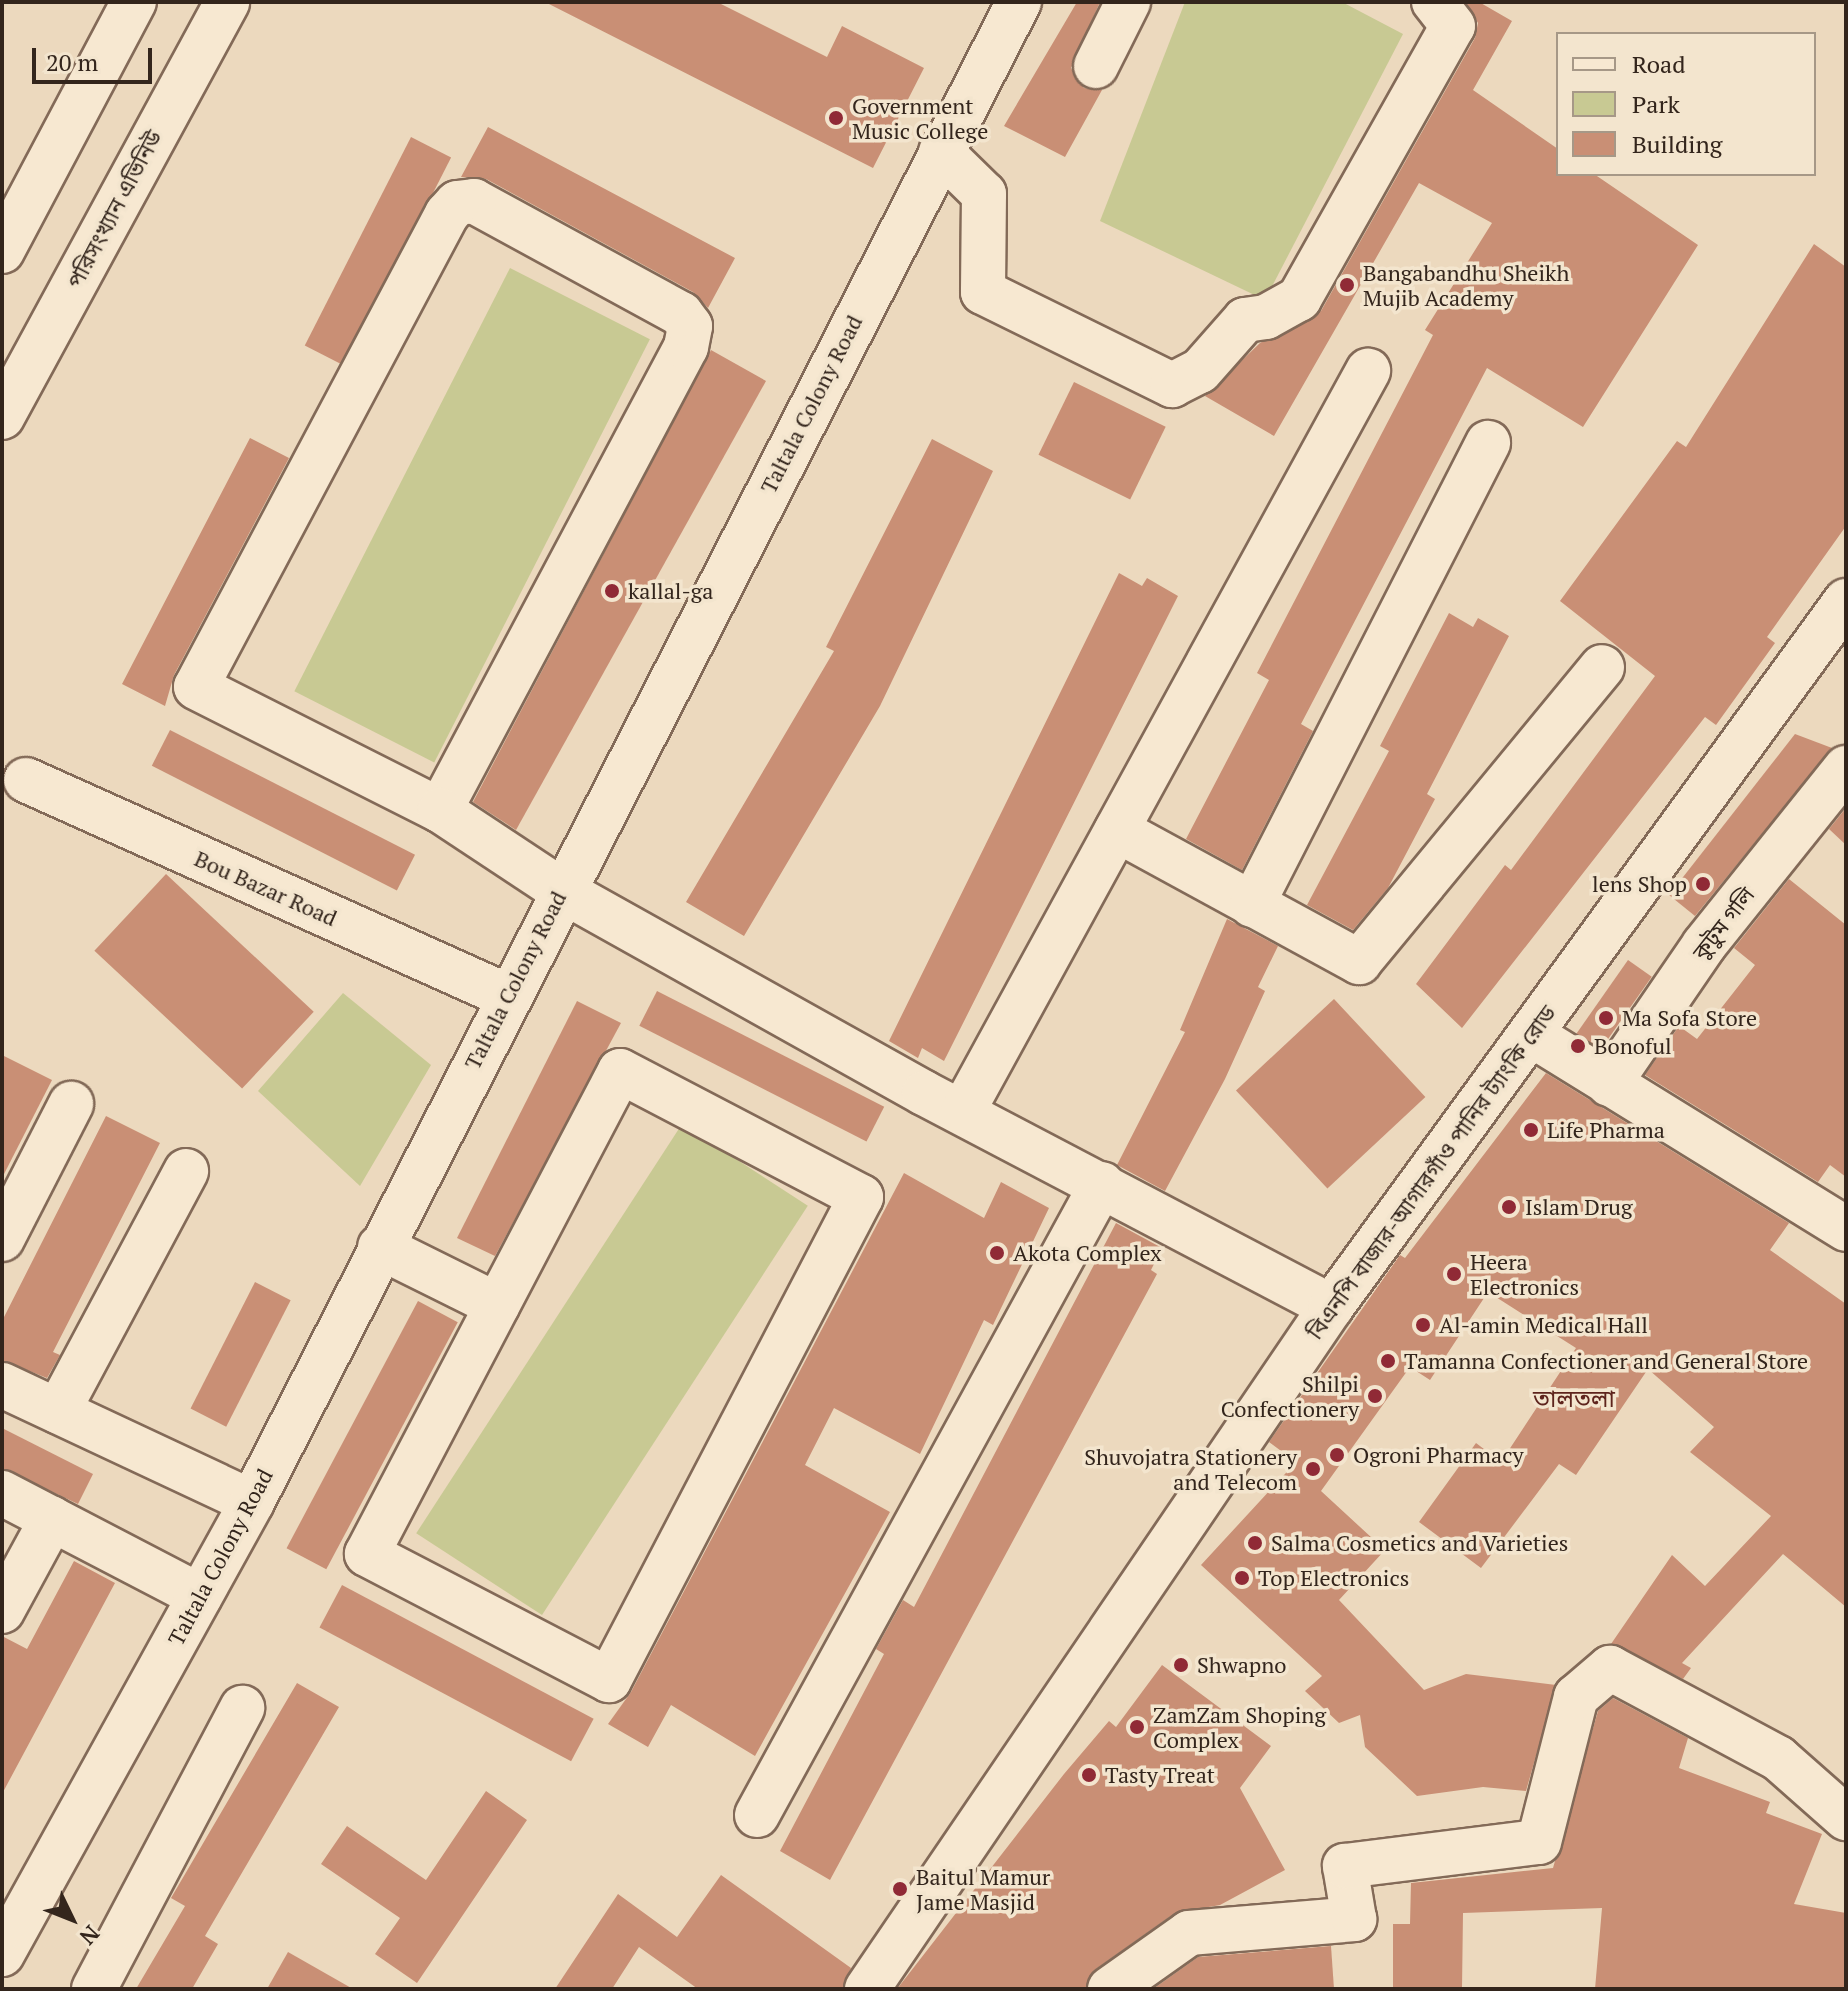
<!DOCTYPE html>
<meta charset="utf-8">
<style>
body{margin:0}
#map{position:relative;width:1848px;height:1991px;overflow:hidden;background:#ecd9be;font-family:"PT Serif","Noto Sans Bengali",serif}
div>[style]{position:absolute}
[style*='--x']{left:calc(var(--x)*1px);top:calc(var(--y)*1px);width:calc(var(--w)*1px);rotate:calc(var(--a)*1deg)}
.green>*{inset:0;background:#c8c993;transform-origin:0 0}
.building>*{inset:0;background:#c98f75;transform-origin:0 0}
.roads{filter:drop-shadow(2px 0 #836a58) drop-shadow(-2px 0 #836a58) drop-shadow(0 2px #836a58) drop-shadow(0 -2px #836a58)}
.minor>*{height:44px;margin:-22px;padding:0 22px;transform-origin:22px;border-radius:22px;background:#f7e8d1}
.dots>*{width:22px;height:22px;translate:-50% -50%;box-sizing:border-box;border:4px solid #f3e5ce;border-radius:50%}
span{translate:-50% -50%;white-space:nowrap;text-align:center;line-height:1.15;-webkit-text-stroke:7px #f3e5ce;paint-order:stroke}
.poi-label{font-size:22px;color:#33251c}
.left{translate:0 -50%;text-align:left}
.right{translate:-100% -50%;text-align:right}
.street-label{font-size:22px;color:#33251c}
.neighbourhood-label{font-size:24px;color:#5e241d}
.frame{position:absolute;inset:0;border:4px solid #33251c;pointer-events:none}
.legend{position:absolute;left:1556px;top:32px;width:260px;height:144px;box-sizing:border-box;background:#f3e5ce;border:2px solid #a69887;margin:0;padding:10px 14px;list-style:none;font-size:24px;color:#33251c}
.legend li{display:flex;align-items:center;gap:16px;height:40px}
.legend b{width:40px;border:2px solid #a69887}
.north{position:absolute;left:32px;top:1879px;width:80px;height:80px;-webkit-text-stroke:6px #f3e5ce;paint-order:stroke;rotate:133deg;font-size:22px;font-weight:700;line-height:32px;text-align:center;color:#33251c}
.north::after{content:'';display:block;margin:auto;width:28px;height:36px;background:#33251c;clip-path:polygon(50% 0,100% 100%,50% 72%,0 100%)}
.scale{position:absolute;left:32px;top:48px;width:120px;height:36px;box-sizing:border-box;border:4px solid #33251c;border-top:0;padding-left:10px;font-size:24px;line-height:28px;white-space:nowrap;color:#33251c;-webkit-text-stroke:6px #f3e5ce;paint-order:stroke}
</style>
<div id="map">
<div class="green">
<i style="clip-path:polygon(1185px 2px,1342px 2px,1403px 34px,1265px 300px,1100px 221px)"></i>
<i style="left:510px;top:268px;width:157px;height:475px;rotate:27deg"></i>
<i style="clip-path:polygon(343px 993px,431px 1065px,360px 1186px,258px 1091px)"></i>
<i style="left:682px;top:1124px;width:150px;height:488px;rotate:33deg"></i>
</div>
<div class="building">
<i style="clip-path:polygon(545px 2px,717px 2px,827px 57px,842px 26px,924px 68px,873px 168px)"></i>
<i style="clip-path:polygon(1077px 2px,1100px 2px,1071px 68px,1084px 88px,1102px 90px,1065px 157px,1004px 126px)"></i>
<i style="clip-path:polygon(1466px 2px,1479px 2px,1512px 21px,1473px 90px,1558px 149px,1558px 174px,1594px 174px,1698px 245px,1583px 427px,1487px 368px,1301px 724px,1313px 731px,1242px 870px,1186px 839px,1269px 680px,1257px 673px,1433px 335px,1425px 330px,1492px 223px,1419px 183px,1274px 436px,1205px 396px,1260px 343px,1321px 311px,1475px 38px,1478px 23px)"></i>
<i style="clip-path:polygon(488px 127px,735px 258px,708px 308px,693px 292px,486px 179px,461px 177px)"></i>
<i style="left:411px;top:137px;width:45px;height:234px;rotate:27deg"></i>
<i style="clip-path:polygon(1814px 244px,1846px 267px,1846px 526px,1767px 637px,1775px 643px,1716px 725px,1705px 717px,1462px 1028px,1416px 984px,1505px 865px,1511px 870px,1655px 676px,1560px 601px,1677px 441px,1686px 447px)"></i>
<i style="clip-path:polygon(711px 350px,766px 381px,516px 830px,473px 802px)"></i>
<i style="left:1074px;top:382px;width:102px;height:81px;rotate:26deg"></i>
<i style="clip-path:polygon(250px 438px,289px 458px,174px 675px,165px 706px,122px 684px)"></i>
<i style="clip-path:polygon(932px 439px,993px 471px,880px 706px,744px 936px,686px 902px,834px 651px,826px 647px)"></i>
<i style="clip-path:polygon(1119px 573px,1142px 586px,1147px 578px,1178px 596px,944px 1061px,922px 1048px,918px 1058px,889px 1041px)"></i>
<i style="clip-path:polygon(1449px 613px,1473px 627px,1478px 618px,1509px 636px,1427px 794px,1435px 799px,1388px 888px,1353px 930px,1307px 905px,1389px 751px,1380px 746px)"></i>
<i style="left:170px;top:730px;width:275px;height:40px;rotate:27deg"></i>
<i style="clip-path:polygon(1795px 734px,1832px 748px,1695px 916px,1669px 895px)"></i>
<i style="clip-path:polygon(1846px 808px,1846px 845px,1829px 829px)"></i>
<i style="left:166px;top:874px;width:202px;height:105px;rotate:43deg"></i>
<i style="clip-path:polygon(1789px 879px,1846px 925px,1846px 1177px,1830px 1165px,1818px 1182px,1645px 1075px,1679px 1026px,1697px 1039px,1755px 965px,1734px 948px)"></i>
<i style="clip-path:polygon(1227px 919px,1278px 946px,1258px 987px,1265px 991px,1225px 1079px,1165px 1191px,1117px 1165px,1185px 1032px,1180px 1030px)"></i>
<i style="left:1628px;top:960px;width:29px;height:90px;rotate:35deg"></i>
<i style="left:657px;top:991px;width:255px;height:39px;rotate:27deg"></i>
<i style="left:1334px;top:999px;width:134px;height:134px;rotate:47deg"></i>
<i style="clip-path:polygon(577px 1001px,621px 1023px,495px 1256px,457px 1238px)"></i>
<i style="clip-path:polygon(2px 1055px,52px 1080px,2px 1178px)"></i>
<i style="clip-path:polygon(1546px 1073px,1789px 1223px,1770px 1250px,1846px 1304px,1846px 1607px,1783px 1554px,1682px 1663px,1691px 1668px,1683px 1679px,1611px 1644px,1672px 1555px,1705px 1586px,1771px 1516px,1690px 1452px,1714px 1427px,1648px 1369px,1576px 1475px,1559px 1464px,1481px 1568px,1419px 1522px,1476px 1443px,1501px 1462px,1576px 1348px,1488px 1292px,1430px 1380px,1410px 1367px,1321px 1491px,1385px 1550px,1339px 1600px,1424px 1690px,1466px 1674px,1556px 1685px,1526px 1791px,1483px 1787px,1417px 1796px,1365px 1747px,1360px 1715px,1339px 1723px,1305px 1691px,1322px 1676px,1201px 1565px,1296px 1462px,1269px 1442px,1400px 1255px,1405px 1258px)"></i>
<i style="clip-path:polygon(106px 1116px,160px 1143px,53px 1352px,60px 1355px,47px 1378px,2px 1360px,2px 1321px)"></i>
<i style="clip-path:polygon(904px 1173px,984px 1218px,1001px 1182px,1049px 1208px,993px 1325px,984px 1320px,920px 1454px,834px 1408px,805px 1465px,890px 1512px,755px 1756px,671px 1705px,648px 1747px,608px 1724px,631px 1692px)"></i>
<i style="clip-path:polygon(1116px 1223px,1162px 1248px,1151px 1270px,1157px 1274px,830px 1880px,780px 1851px,884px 1654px,876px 1649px,903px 1600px,914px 1607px)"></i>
<i style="left:255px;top:1282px;width:40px;height:142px;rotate:27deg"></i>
<i style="left:418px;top:1301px;width:45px;height:280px;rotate:28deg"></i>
<i style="clip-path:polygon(2px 1428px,93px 1474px,78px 1504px,2px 1468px)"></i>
<i style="clip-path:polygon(74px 1561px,115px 1583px,2px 1794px,2px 1636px,27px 1649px)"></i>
<i style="left:342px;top:1585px;width:285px;height:48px;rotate:28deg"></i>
<i style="clip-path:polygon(1162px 1665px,1271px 1746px,1240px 1788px,1285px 1870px,1220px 1905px,1175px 1913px,1096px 1969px,1085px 1989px,897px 1989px,1064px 1774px,1109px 1721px,1116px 1727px)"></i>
<i style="clip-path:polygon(297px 1683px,339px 1707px,205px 1936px,218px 1944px,192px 1989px,136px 1989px,185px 1906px,171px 1898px)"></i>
<i style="clip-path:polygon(1613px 1698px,1688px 1738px,1679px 1768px,1770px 1802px,1766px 1813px,1822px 1834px,1794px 1904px,1846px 1913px,1846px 1989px,1595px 1989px,1602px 1908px,1463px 1913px,1462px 1989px,1393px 1989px,1393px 1924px,1410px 1924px,1411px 1883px,1553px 1868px,1598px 1711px)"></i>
<i style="clip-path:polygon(486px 1791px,527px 1820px,417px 1983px,375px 1954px,400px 1918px,321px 1864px,347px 1826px,426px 1880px)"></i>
<i style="clip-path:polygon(721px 1875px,851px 1968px,842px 1989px,698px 1989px,639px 1947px,612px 1989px,555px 1989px,618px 1894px,677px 1937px)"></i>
<i style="clip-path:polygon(1331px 1946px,1334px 1989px,1153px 1989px,1198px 1957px)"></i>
<i style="clip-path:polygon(288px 1952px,353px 1989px,267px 1989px)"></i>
</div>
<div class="roads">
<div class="minor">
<i style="--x:1096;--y:66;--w:72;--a:-63.4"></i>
<i style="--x:941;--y:152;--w:60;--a:44.3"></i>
<i style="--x:984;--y:194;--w:98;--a:90.6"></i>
<i style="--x:983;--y:292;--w:211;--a:26.2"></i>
<i style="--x:1172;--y:385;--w:31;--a:-27"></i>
<i style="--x:1200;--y:371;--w:68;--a:-48.6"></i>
<i style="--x:1245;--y:320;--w:21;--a:-8"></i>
<i style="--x:1266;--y:317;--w:38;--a:-29"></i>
<i style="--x:1299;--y:299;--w:313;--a:-60.6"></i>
<i style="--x:1453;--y:26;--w:31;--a:-128"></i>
<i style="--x:2;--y:251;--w:282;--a:-62.1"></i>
<i style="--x:2;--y:417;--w:472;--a:-61.5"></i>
<i style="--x:26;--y:780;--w:527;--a:24.18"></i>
<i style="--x:440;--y:810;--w:524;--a:-62.02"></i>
<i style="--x:686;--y:347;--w:21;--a:-79"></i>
<i style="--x:690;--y:326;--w:15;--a:-127"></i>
<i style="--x:681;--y:314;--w:236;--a:-151.4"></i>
<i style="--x:474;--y:201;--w:17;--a:173"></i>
<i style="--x:457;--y:203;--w:15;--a:132"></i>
<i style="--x:447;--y:214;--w:535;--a:117.95"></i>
<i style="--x:196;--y:687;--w:273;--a:26.8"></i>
<i style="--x:440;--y:810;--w:145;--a:33.5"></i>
<i style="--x:561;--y:890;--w:416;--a:29.2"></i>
<i style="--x:924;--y:1093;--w:460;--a:27.7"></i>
<i style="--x:1117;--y:830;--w:276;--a:28.6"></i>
<i style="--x:1359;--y:962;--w:382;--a:-50.5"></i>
<i style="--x:1252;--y:905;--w:519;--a:-62.94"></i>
<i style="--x:1532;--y:1035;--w:369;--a:31.7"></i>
<i style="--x:620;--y:1071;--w:272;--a:27.6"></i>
<i style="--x:861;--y:1197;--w:545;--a:117.55"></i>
<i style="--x:609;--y:1680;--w:273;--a:-152.5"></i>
<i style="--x:367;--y:1554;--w:545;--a:-62.35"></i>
<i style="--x:1609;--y:1084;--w:168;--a:-55.6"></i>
<i style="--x:1704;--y:945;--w:227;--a:-51.3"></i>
<i style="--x:963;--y:1111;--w:844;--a:-61.31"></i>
<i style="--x:2;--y:1239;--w:152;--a:-62.9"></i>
<i style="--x:380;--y:1247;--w:131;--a:26.4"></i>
<i style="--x:2;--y:1385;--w:276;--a:25.1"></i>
<i style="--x:58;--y:1411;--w:272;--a:-61.9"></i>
<i style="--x:2;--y:1493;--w:223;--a:27.5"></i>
<i style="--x:2;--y:1611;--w:105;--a:-61.5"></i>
<i style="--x:757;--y:1815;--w:719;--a:-61.33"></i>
<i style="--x:2;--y:1954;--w:517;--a:-61.05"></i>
<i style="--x:252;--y:1502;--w:1685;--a:-62.92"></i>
<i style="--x:94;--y:1989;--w:318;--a:-62.2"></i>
<i style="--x:867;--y:1989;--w:825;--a:-55.77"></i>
<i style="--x:1331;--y:1307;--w:874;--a:-53.89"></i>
<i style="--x:1110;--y:1989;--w:97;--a:-35.3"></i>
<i style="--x:1189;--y:1933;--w:166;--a:-4.8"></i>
<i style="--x:1354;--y:1919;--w:54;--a:-99.6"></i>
<i style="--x:1345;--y:1866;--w:195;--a:-7.1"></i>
<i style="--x:1539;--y:1842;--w:150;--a:-75.7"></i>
<i style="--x:1576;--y:1697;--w:45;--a:-40.5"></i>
<i style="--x:1610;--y:1668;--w:191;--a:28.2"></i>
<i style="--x:1778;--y:1758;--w:91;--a:41.4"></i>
</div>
</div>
<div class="dots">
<i style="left:836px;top:118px;background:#902a36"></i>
<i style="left:1347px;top:285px;background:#902a36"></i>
<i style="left:612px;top:591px;background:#902a36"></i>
<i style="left:1703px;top:884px;background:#902a36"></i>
<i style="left:1606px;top:1018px;background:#902a36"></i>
<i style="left:1578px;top:1046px;background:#902a36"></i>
<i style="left:1531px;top:1130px;background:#902a36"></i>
<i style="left:1509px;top:1207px;background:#902a36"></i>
<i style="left:997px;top:1253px;background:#902a36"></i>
<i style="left:1454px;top:1274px;background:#902a36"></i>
<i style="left:1423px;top:1325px;background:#902a36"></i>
<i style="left:1388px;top:1361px;background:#902a36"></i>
<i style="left:1375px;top:1396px;background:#902a36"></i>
<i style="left:1337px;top:1455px;background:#902a36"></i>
<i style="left:1313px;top:1469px;background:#902a36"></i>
<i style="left:1255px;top:1543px;background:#902a36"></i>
<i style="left:1242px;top:1578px;background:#902a36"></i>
<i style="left:1181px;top:1665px;background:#902a36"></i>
<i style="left:1137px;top:1727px;background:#902a36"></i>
<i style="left:1089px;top:1775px;background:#902a36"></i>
<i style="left:900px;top:1889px;background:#902a36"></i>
</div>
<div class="poi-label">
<span class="left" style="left:852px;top:118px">Government<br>Music College</span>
<span class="left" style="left:1363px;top:285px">Bangabandhu Sheikh<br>Mujib Academy</span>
<span class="left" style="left:628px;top:591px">kallal-ga</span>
<span class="right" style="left:1687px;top:884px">lens Shop</span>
<span class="left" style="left:1622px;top:1018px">Ma Sofa Store</span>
<span class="left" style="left:1594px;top:1046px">Bonoful</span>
<span class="left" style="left:1547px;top:1130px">Life Pharma</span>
<span class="left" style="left:1525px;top:1207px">Islam Drug</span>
<span class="left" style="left:1013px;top:1253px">Akota Complex</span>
<span class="left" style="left:1470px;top:1274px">Heera<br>Electronics</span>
<span class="left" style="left:1439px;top:1325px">Al-amin Medical Hall</span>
<span class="left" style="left:1404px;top:1361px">Tamanna Confectioner and General Store</span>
<span class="right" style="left:1359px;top:1396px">Shilpi<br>Confectionery</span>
<span class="left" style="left:1353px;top:1455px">Ogroni Pharmacy</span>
<span class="right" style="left:1297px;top:1469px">Shuvojatra Stationery<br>and Telecom</span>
<span class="left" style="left:1271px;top:1543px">Salma Cosmetics and Varieties</span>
<span class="left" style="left:1258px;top:1578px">Top Electronics</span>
<span class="left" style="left:1197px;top:1665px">Shwapno</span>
<span class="left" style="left:1153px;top:1727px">ZamZam Shoping<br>Complex</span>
<span class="left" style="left:1105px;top:1775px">Tasty Treat</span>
<span class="left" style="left:916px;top:1889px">Baitul Mamur<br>Jame Masjid</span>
</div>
<div class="street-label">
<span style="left:114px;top:209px;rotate:-62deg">পরিসংখ্যান এভিনিউ</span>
<span style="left:811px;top:404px;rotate:-63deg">Taltala Colony Road</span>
<span style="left:266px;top:888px;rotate:24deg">Bou Bazar Road</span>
<span style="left:1723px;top:923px;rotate:-52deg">কুটুম গলি</span>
<span style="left:515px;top:980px;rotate:-63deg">Taltala Colony Road</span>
<span style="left:1431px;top:1172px;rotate:-54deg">বিএনপি বাজার-আগারগাঁও পানির ট্যাংকি রোড</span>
<span style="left:220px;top:1557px;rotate:-62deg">Taltala Colony Road</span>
</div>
<div class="neighbourhood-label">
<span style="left:1574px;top:1399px">তালতলা</span>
</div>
<div class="frame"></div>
<ul class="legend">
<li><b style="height:10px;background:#f7e8d1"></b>Road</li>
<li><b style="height:22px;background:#c8c993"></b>Park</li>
<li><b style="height:22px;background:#c98f75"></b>Building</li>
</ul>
<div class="north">N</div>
<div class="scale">20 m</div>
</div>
